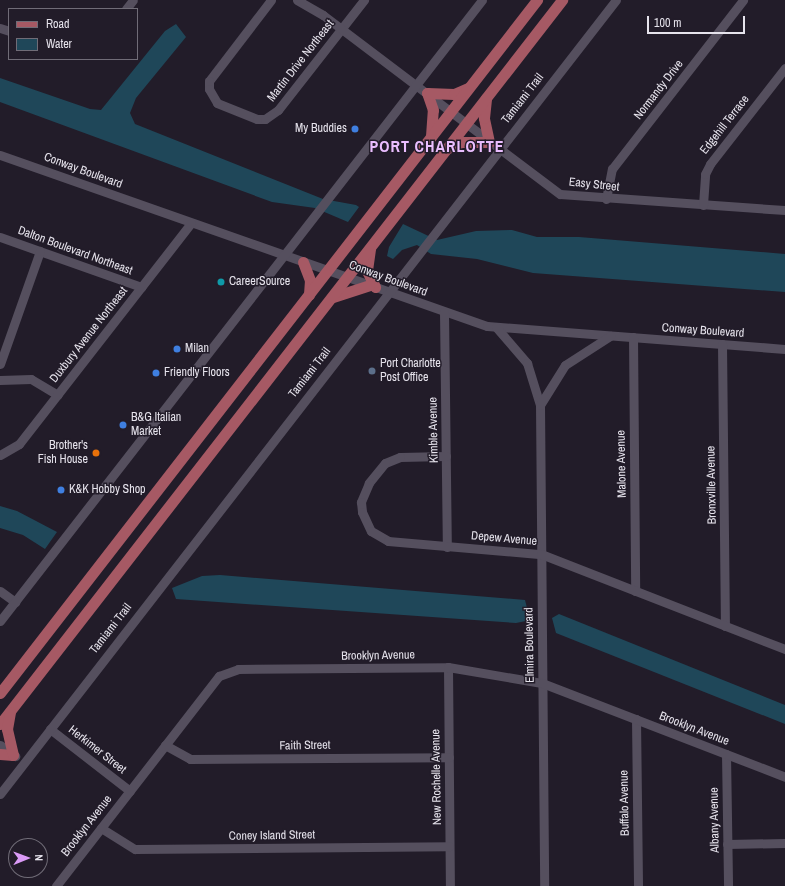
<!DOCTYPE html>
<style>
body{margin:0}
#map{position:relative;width:785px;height:886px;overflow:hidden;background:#221c29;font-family:"Archivo Narrow",sans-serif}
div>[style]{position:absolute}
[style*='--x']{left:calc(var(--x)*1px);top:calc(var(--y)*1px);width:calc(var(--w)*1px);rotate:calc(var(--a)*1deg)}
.water>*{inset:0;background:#1f4759}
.minor>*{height:9px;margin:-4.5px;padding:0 4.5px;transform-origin:4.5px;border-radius:4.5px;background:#554f5e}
.major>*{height:11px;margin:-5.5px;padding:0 5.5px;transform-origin:5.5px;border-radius:5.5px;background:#a65964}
.dots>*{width:11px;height:11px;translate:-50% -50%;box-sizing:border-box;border:2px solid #221c29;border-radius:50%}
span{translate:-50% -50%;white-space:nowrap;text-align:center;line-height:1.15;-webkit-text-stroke:3px #221c29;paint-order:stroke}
.street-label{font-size:12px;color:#e6e3ec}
.poi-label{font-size:12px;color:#e6e3ec}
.right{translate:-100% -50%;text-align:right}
.left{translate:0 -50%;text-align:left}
.district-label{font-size:16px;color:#eabeff;font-weight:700;letter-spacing:1px}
.legend{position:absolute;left:8px;top:8px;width:130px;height:52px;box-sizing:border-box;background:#221c29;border:1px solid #706c77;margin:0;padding:5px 7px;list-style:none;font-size:12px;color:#e6e3ec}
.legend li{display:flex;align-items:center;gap:8px;height:20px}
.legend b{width:20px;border:1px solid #706c77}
.north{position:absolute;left:8px;top:838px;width:40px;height:40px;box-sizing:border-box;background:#221c29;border:1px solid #706c77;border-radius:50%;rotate:89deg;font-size:11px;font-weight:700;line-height:16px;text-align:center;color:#e6e3ec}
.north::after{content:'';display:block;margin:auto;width:14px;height:18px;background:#da9af6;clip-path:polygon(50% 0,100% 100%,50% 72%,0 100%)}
.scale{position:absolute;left:647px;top:16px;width:98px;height:18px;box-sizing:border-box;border:2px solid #e6e3ec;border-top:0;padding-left:5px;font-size:12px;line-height:14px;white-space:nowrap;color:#e6e3ec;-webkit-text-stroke:3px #221c29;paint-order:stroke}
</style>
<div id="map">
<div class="water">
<i style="clip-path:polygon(176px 24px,186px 37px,136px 98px,130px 113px,135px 124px,323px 199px,356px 205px,359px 207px,348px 222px,315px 208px,272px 202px,0 102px,0 78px,90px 109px,101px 110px,165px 31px)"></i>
<i style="clip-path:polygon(403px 224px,437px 240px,476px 231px,512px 230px,537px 237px,579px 237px,785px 254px,785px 292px,533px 273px,477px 259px,431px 254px,417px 245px,402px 250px,393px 259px,387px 256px,389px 247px)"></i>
<i style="clip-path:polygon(0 506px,17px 511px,57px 532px,45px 549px,23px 535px,0 528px)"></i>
<i style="clip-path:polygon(220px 575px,525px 600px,528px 612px,526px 621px,516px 623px,176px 599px,172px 588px,202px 576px)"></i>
<i style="clip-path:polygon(559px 614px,785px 705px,785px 724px,556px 633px,552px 618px)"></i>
</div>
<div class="minor">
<i style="--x:271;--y:0;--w:102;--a:127.4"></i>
<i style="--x:209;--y:81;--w:8;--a:90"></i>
<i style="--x:209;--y:89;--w:16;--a:60"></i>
<i style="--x:217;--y:103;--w:43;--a:21.8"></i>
<i style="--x:257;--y:119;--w:8;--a:0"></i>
<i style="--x:265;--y:119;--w:16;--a:-35"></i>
<i style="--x:278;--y:110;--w:140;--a:-52"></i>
<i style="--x:297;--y:0;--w:30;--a:30"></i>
<i style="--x:323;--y:15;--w:297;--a:37.1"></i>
<i style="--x:560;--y:194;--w:226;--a:4.1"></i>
<i style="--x:126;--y:9;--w:11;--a:-52"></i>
<i style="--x:0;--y:28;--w:9;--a:18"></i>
<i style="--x:0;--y:155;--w:516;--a:19.35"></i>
<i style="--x:487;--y:326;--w:299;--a:4.4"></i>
<i style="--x:606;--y:199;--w:31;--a:-79"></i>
<i style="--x:612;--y:169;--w:214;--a:-52.2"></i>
<i style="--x:703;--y:205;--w:31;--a:-86"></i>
<i style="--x:705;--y:174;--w:11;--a:-63"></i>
<i style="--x:710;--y:164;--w:122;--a:-52"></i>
<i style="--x:0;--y:237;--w:150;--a:19.5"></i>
<i style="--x:444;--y:312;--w:235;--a:89.3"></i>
<i style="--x:496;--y:327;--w:48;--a:49.3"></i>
<i style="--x:527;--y:363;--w:44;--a:72.8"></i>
<i style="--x:540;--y:405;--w:481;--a:89.5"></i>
<i style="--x:633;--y:337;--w:254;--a:89.5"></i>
<i style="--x:722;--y:344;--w:282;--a:89.4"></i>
<i style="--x:0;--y:364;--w:120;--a:-70.5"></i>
<i style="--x:0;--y:380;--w:31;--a:-2"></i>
<i style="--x:31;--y:379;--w:31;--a:31"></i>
<i style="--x:540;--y:405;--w:47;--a:-58"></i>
<i style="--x:565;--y:365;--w:54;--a:-32.8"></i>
<i style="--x:0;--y:455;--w:22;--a:-30"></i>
<i style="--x:19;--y:444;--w:280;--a:-52.1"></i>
<i style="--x:446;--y:456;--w:46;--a:178.8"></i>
<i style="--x:400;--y:457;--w:16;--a:158"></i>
<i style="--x:385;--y:463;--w:26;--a:129"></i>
<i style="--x:369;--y:483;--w:21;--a:113"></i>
<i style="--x:361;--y:502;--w:10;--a:84"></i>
<i style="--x:362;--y:512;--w:21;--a:65"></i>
<i style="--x:371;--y:531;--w:20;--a:30"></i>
<i style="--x:388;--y:541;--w:154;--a:4.9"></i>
<i style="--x:541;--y:554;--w:262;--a:21.3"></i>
<i style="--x:0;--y:591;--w:19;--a:36"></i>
<i style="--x:0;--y:621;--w:786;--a:-52.18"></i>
<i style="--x:448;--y:667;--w:219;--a:89.5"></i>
<i style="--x:636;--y:719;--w:167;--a:89.3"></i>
<i style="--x:50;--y:729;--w:101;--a:37.8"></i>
<i style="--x:0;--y:745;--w:19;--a:36"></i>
<i style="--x:165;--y:745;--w:29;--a:29"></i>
<i style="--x:190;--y:759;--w:259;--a:-0.4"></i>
<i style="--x:726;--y:754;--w:132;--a:89.1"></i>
<i style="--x:0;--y:794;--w:1005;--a:-52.2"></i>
<i style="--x:101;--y:828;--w:40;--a:32"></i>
<i style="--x:135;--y:849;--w:314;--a:-0.5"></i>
<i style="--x:727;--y:844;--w:58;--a:-1"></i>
<i style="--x:56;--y:886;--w:266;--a:-52.2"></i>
<i style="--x:219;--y:676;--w:20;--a:-20"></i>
<i style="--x:238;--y:669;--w:210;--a:-0.5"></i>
<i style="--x:448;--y:667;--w:95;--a:9.7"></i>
<i style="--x:542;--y:683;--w:261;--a:21.1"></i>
</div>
<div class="major">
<i style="--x:431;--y:136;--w:26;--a:-86"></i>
<i style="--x:433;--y:110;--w:18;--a:-109"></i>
<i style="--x:427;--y:93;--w:27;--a:2"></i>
<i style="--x:454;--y:94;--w:15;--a:-23"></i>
<i style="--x:446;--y:149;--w:17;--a:-24"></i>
<i style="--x:462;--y:142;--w:27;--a:0"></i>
<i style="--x:489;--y:142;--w:25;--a:-102"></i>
<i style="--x:484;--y:118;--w:20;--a:-84"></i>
<i style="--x:370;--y:249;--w:22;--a:98"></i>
<i style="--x:367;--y:271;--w:18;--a:63"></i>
<i style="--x:303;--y:262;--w:19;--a:69"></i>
<i style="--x:310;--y:280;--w:15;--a:94"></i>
<i style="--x:333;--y:297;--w:38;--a:-18"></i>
<i style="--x:0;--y:693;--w:877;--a:-52.23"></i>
<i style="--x:0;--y:724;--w:917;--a:-52.18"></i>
<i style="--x:0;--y:754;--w:13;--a:4"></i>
<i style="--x:13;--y:755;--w:27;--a:-103"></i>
<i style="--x:7;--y:729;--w:17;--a:-80"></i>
</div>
<div class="dots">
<i style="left:355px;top:129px;background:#3f7fe0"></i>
<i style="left:221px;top:282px;background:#0f9aa8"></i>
<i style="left:177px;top:349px;background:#3f7fe0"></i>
<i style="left:372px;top:371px;background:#5c6f8a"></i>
<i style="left:156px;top:373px;background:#3f7fe0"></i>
<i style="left:123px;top:425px;background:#3f7fe0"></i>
<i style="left:96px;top:453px;background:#e8710a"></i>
<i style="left:61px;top:490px;background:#3f7fe0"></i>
</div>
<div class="street-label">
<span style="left:301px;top:61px;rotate:-52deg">Martin Drive Northeast</span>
<span style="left:659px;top:90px;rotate:-52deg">Normandy Drive</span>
<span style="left:523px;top:99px;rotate:-52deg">Tamiami Trail</span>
<span style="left:725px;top:125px;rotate:-52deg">Edgehill Terrace</span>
<span style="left:83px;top:171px;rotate:20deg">Conway Boulevard</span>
<span style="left:594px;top:185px;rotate:6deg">Easy Street</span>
<span style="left:75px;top:251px;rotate:20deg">Dalton Boulevard Northeast</span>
<span style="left:388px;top:279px;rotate:20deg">Conway Boulevard</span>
<span style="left:703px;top:331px;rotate:4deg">Conway Boulevard</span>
<span style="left:89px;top:335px;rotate:-52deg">Duxbury Avenue Northeast</span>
<span style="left:310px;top:373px;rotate:-52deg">Tamiami Trail</span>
<span style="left:434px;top:430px;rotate:-91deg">Kimble Avenue</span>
<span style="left:622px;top:464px;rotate:-91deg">Malone Avenue</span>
<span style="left:712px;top:485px;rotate:-91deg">Bronxville Avenue</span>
<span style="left:504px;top:539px;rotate:5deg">Depew Avenue</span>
<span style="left:111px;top:629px;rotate:-52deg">Tamiami Trail</span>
<span style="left:530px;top:645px;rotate:-91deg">Elmira Boulevard</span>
<span style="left:378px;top:656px;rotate:-1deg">Brooklyn Avenue</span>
<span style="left:694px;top:729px;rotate:21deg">Brooklyn Avenue</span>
<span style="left:305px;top:746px;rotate:-1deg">Faith Street</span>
<span style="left:97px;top:750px;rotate:38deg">Herkimer Street</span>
<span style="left:437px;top:777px;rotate:-91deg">New Rochelle Avenue</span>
<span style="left:625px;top:803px;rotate:-91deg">Buffalo Avenue</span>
<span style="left:715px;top:820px;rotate:-91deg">Albany Avenue</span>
<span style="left:87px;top:826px;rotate:-52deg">Brooklyn Avenue</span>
<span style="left:272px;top:836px;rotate:-1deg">Coney Island Street</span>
</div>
<div class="poi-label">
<span class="right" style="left:347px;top:129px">My Buddies</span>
<span class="left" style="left:229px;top:282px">CareerSource</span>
<span class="left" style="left:185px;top:349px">Milan</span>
<span class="left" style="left:380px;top:371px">Port Charlotte<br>Post Office</span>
<span class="left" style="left:164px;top:373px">Friendly Floors</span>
<span class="left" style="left:131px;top:425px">B&amp;G Italian<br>Market</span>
<span class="right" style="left:88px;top:453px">Brother's<br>Fish House</span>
<span class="left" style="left:69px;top:490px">K&amp;K Hobby Shop</span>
</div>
<div class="district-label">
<span style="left:437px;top:146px">PORT CHARLOTTE</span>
</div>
<ul class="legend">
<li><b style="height:5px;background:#a65964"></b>Road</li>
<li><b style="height:11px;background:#1f4759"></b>Water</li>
</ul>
<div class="north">N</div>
<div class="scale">100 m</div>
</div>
